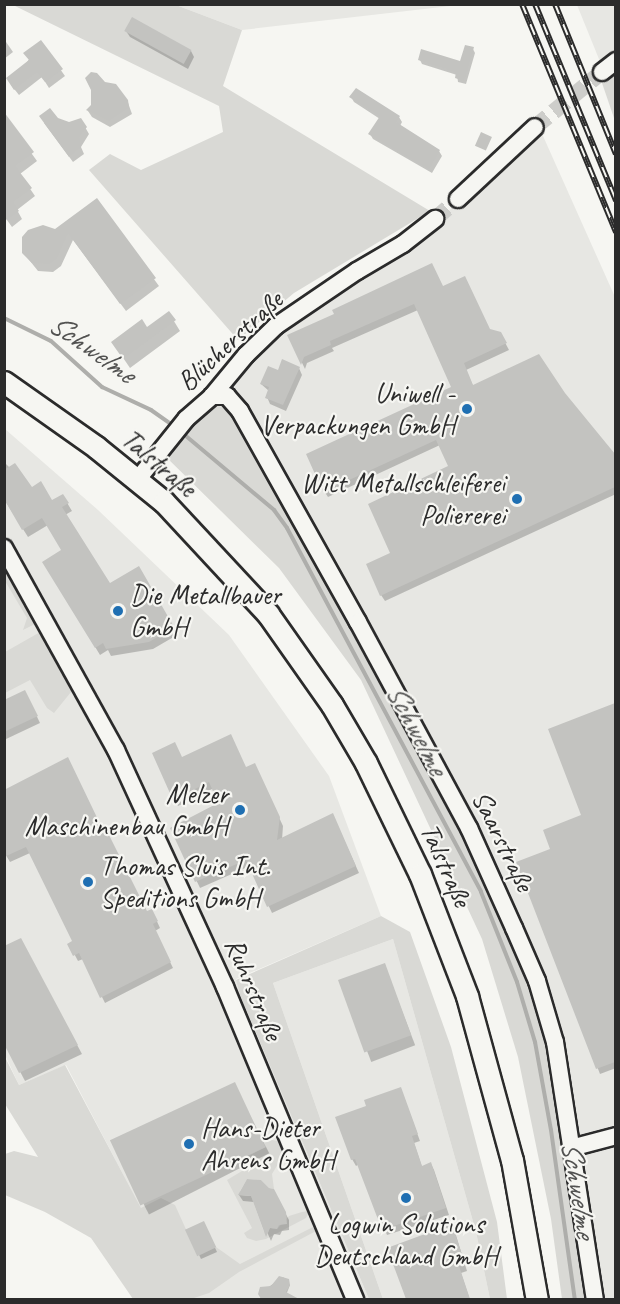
<!DOCTYPE html>
<meta charset="utf-8">
<style>
body{margin:0}
#map{position:relative;width:620px;height:1304px;overflow:hidden;background:#f6f6f2;font-family:Caveat,sans-serif}
div>[style]{position:absolute}
[style*='--x']{left:calc(var(--x)*1px);top:calc(var(--y)*1px);width:calc(var(--w)*1px);rotate:calc(var(--a)*1deg)}
.built>*{inset:0;background:#e7e7e3}
.green>*{inset:0;background:#d9d9d5}
.shadow>*{inset:0;background:#0003;transform-origin:0 0}
.stream>*{height:4px;margin:-2px;padding:0 2px;transform-origin:2px;border-radius:2px;background:#aeaeab}
.building>*{inset:0;background:#c3c3c0;transform-origin:0 0}
.minor-tunnel>*{height:16px;margin-top:-8px;transform-origin:0;background:repeating-linear-gradient(90deg,#cdcdca 0 16px,transparent 0 24px)}
.roads{filter:drop-shadow(2px 0 #2b2b2b) drop-shadow(-2px 0 #2b2b2b) drop-shadow(0 2px #2b2b2b) drop-shadow(0 -2px #2b2b2b)}
.minor>*{height:16px;margin:-8px;padding:0 8px;transform-origin:8px;border-radius:8px;background:#f6f6f2}
.major>*{height:21px;margin:-10.5px;padding:0 10.5px;transform-origin:10.5px;border-radius:10.5px;background:#f6f6f2}
.rail>*{height:6px;margin-top:-3px;transform-origin:0;background:repeating-linear-gradient(90deg,#f6f6f2 0 11px,#2b2b2b 0 22px);box-sizing:border-box;border-block:2px solid #2b2b2b}
.dots>*{width:16px;height:16px;translate:-50% -50%;box-sizing:border-box;border:3px solid #f6f6f2;border-radius:50%}
span{translate:-50% -50%;white-space:nowrap;text-align:center;line-height:1.15;-webkit-text-stroke:4.5px #f6f6f2;paint-order:stroke}
.street-label{font-size:28px;color:#2b2b2b}
.poi-label{font-size:28px;color:#2b2b2b}
.right{translate:-100% -50%;text-align:right}
.left{translate:0 -50%;text-align:left}
.water-label{font-size:30px;color:#525251;font-style:italic}
.frame{position:absolute;inset:0;border:6px solid #2b2b2b;pointer-events:none}
</style>
<div id="map">
<div class="built">
<i style="clip-path:polygon(176px 5px,459px 5px,242px 30px)"></i>
<i style="clip-path:polygon(577px 5px,615px 5px,615px 57px,603px 69px)"></i>
<i style="clip-path:polygon(539px 127px,615px 297px,615px 1299px,588px 1299px,546px 1043px,243px 437px,230px 412px,204px 397px,246px 349px,404px 248px,478px 186px)"></i>
<i style="clip-path:polygon(5px 429px,98px 510px,229px 635px,329px 776px,381px 916px,236px 979px,240px 995px,369px 1299px,188px 1299px,66px 1065px,19px 1085px,5px 1055px)"></i>
<i style="clip-path:polygon(393px 939px,476px 1232px,490px 1299px,383px 1299px,273px 983px)"></i>
</div>
<div class="green">
<i style="clip-path:polygon(13px 5px,176px 5px,242px 30px,223px 86px,430px 211px,294px 293px,238px 340px,89px 170px,110px 154px,141px 170px,223px 132px,219px 106px)"></i>
<i style="clip-path:polygon(615px 75px,615px 121px,602px 83px)"></i>
<i style="clip-path:polygon(204px 397px,230px 412px,422px 756px,511px 938px,546px 1043px,588px 1299px,562px 1299px,551px 1219px,518px 1057px,482px 939px,361px 680px,279px 568px,163px 454px)"></i>
<i style="clip-path:polygon(4px 566px,37px 623px,23px 630px,27px 618px,5px 581px)"></i>
<i style="clip-path:polygon(42px 631px,67px 677px,71px 692px,54px 713px,47px 708px,30px 680px,5px 693px,5px 652px)"></i>
<i style="clip-path:polygon(381px 916px,410px 932px,451px 1047px,497px 1222px,507px 1299px,490px 1299px,476px 1232px,393px 939px,273px 983px,383px 1299px,369px 1299px,240px 995px,236px 980px)"></i>
<i style="clip-path:polygon(4px 1055px,19px 1085px,65px 1065px,141px 1208px,161px 1198px,175px 1205px,198px 1256px,216px 1247px,240px 1264px,313px 1227px,316px 1231px,239px 1272px,209px 1293px,191px 1299px,133px 1299px,91px 1238px,45px 1212px,5px 1195px,5px 1154px,14px 1151px,38px 1157px,5px 1104px)"></i>
<i style="clip-path:polygon(262px 1138px,277px 1141px,284px 1154px,272px 1174px,274px 1189px,269px 1188px,261px 1180px,247px 1179px,240px 1191px,242px 1195px,251px 1196px,264px 1232px,268px 1233px,270px 1228px,277px 1229px,289px 1216px,302px 1212px,308px 1211px,308px 1214px,306px 1218px,266px 1239px,256px 1241px,247px 1238px,244px 1233px,252px 1228px,227px 1180px,242px 1171px,238px 1161px,266px 1147px)"></i>
</div>
<div class="shadow">
<i style="clip-path:polygon(616px 4px,616px 6px,594px 4px)"></i>
<i style="clip-path:polygon(126px 31px,191px 51px,194px 57px,188px 69px,130px 37px)"></i>
<i style="clip-path:polygon(4px 39px,13px 52px,4px 59px)"></i>
<i style="clip-path:polygon(41px 42px,65px 76px,49px 88px,42px 77px,19px 95px,11px 85px)"></i>
<i style="clip-path:polygon(473px 49px,475px 53px,466px 84px,458px 82px,457px 75px,422px 64px,420px 60px,461px 63px)"></i>
<i style="clip-path:polygon(351px 97px,399px 117px,402px 122px,400px 126px,439px 151px,442px 156px,432px 173px,373px 139px,370px 134px,380px 119px,354px 102px)"></i>
<i style="clip-path:polygon(127px 100px,132px 114px,110px 127px,92px 117px,88px 111px)"></i>
<i style="clip-path:polygon(4px 115px,37px 161px,20px 174px,35px 196px,17px 210px,22px 219px,12px 227px,4px 216px)"></i>
<i style="clip-path:polygon(57px 119px,85px 127px,89px 134px,81px 147px,84px 154px,73px 162px,44px 123px)"></i>
<i style="clip-path:polygon(96px 200px,159px 286px,126px 311px,73px 240px,61px 266px,53px 272px,38px 271px,26px 256px)"></i>
<i style="clip-path:polygon(443px 288px,490px 330px,500px 333px,509px 350px,466px 370px,473px 386px,564px 394px,616px 456px,616px 494px,385px 601px,381px 595px,392px 553px,450px 466px,440px 445px,328px 497px,324px 491px,453px 388px,418px 310px,332px 348px,334px 351px,307px 363px,305px 369px,289px 336px)"></i>
<i style="clip-path:polygon(169px 313px,180px 331px,130px 368px,113px 343px,147px 329px)"></i>
<i style="clip-path:polygon(299px 368px,302px 375px,286px 411px,270px 404px,267px 397px,269px 391px,261px 384px,278px 372px)"></i>
<i style="clip-path:polygon(4px 462px,31px 489px,51px 502px,63px 496px,72px 511px,65px 515px,109px 585px,139px 568px,177px 635px,153px 649px,111px 656px,108px 650px,100px 655px,44px 562px,63px 551px,48px 525px,28px 537px,4px 499px)"></i>
<i style="clip-path:polygon(28px 698px,40px 723px,4px 740px,4px 702px)"></i>
<i style="clip-path:polygon(616px 704px,616px 1068px,600px 1074px,518px 863px,552px 850px,583px 816px,550px 730px)"></i>
<i style="clip-path:polygon(154px 754px,258px 772px,283px 826px,282px 840px,336px 822px,359px 873px,272px 913px,250px 866px,200px 888px,172px 829px,220px 803px,214px 788px,178px 806px)"></i>
<i style="clip-path:polygon(4px 792px,103px 832px,147px 913px,155px 917px,160px 928px,155px 931px,173px 968px,105px 1003px,83px 959px,78px 961px,69px 944px,74px 942px,30px 853px,10px 862px,4px 852px)"></i>
<i style="clip-path:polygon(25px 948px,82px 1054px,25px 1081px,4px 1041px)"></i>
<i style="left:384px;top:964px;width:87px;height:47px;rotate:69deg"></i>
<i style="clip-path:polygon(401px 1089px,420px 1141px,414px 1143px,422px 1167px,431px 1164px,434px 1170px,449px 1215px,387px 1235px,359px 1164px,356px 1166px,352px 1159px,368px 1107px)"></i>
<i style="left:237px;top:1090px;width:71px;height:135px;rotate:63deg"></i>
<i style="clip-path:polygon(239px 1195px,277px 1197px,289px 1220px,289px 1230px,282px 1231px,280px 1235px,274px 1234px,271px 1241px,254px 1202px,243px 1201px)"></i>
<i style="clip-path:polygon(205px 1226px,217px 1252px,201px 1259px,187px 1230px)"></i>
<i style="clip-path:polygon(455px 1232px,467px 1271px,461px 1273px,470px 1300px,407px 1300px,389px 1249px)"></i>
<i style="clip-path:polygon(283px 1277px,290px 1285px,286px 1295px,294px 1300px,263px 1300px,260px 1293px)"></i>
</div>
<div class="stream">
<i style="--x:4;--y:318;--w:52;--a:26.1"></i>
<i style="--x:51;--y:341;--w:69;--a:42"></i>
<i style="--x:102;--y:387;--w:54;--a:25.1"></i>
<i style="--x:151;--y:410;--w:28;--a:35"></i>
<i style="--x:180;--y:431;--w:123;--a:40"></i>
<i style="--x:274;--y:510;--w:22;--a:54"></i>
<i style="--x:287;--y:528;--w:412;--a:61.9"></i>
<i style="--x:481;--y:892;--w:97;--a:68.2"></i>
<i style="--x:517;--y:982;--w:63;--a:73.3"></i>
<i style="--x:535;--y:1042;--w:89;--a:79.7"></i>
<i style="--x:551;--y:1130;--w:172;--a:82"></i>
</div>
<div class="building">
<i style="left:132px;top:17px;width:68px;height:16px;rotate:29deg"></i>
<i style="clip-path:polygon(41px 40px,63px 69px,45px 82px,37px 72px,14px 90px,6px 78px,29px 60px,23px 53px)"></i>
<i style="clip-path:polygon(465px 45px,474px 47px,464px 81px,455px 78px,456px 72px,418px 60px,421px 49px,460px 61px)"></i>
<i style="clip-path:polygon(91px 72px,97px 73px,105px 82px,116px 84px,128px 100px,129px 107px,108px 121px,86px 110px,91px 105px,91px 90px,85px 78px)"></i>
<i style="clip-path:polygon(356px 88px,400px 116px,396px 122px,440px 150px,429px 169px,368px 134px,380px 116px,349px 97px)"></i>
<i style="clip-path:polygon(50px 108px,58px 118px,69px 122px,81px 118px,87px 127px,79px 137px,81px 147px,69px 157px,39px 116px)"></i>
<i style="clip-path:polygon(4px 112px,34px 152px,15px 166px,32px 188px,13px 202px,19px 211px,4px 221px)"></i>
<i style="left:481px;top:132px;width:12px;height:15px;rotate:24deg"></i>
<i style="clip-path:polygon(97px 198px,156px 278px,120px 304px,68px 233px,57px 258px,49px 264px,32px 263px,22px 253px,22px 237px,28px 230px,43px 225px,55px 229px)"></i>
<i style="clip-path:polygon(432px 263px,443px 286px,465px 276px,490px 329px,501px 332px,507px 343px,464px 363px,473px 385px,539px 354px,565px 393px,615px 454px,615px 487px,380px 596px,366px 564px,390px 553px,368px 504px,448px 466px,436px 440px,323px 492px,306px 454px,451px 387px,414px 304px,330px 341px,331px 345px,304px 357px,301px 365px,287px 335px,334px 314px,332px 310px)"></i>
<i style="clip-path:polygon(169px 311px,176px 320px,123px 359px,111px 342px,142px 319px,147px 327px)"></i>
<i style="clip-path:polygon(282px 359px,300px 367px,283px 405px,265px 398px,269px 387px,260px 384px,268px 366px,278px 370px)"></i>
<i style="clip-path:polygon(15px 463px,32px 487px,41px 481px,52px 500px,63px 494px,69px 503px,62px 507px,110px 583px,139px 566px,174px 627px,149px 642px,106px 649px,103px 643px,95px 648px,42px 562px,61px 550px,42px 518px,22px 530px,4px 499px,4px 470px)"></i>
<i style="clip-path:polygon(25px 690px,38px 716px,4px 732px,4px 700px)"></i>
<i style="clip-path:polygon(615px 703px,615px 1062px,596px 1069px,516px 862px,550px 849px,543px 830px,581px 815px,548px 729px)"></i>
<i style="clip-path:polygon(231px 734px,246px 767px,255px 763px,280px 817px,277px 840px,333px 813px,356px 866px,267px 907px,246px 860px,195px 882px,170px 828px,218px 803px,209px 782px,173px 800px,152px 753px,175px 742px,182px 757px)"></i>
<i style="clip-path:polygon(68px 757px,103px 830px,106px 829px,147px 911px,152px 909px,158px 921px,153px 924px,171px 962px,100px 998px,79px 953px,73px 956px,67px 944px,72px 941px,26px 847px,4px 857px,4px 790px)"></i>
<i style="clip-path:polygon(21px 938px,78px 1045px,19px 1073px,4px 1044px,4px 946px)"></i>
<i style="left:385px;top:963px;width:77px;height:50px;rotate:70deg"></i>
<i style="left:235px;top:1082px;width:72px;height:138px;rotate:65deg"></i>
<i style="clip-path:polygon(401px 1087px,418px 1134px,412px 1136px,422px 1166px,431px 1162px,446px 1208px,382px 1230px,355px 1159px,351px 1160px,335px 1117px,366px 1106px,364px 1100px)"></i>
<i style="clip-path:polygon(247px 1179px,261px 1180px,269px 1188px,274px 1189px,286px 1212px,287px 1224px,279px 1225px,277px 1229px,270px 1228px,266px 1237px,251px 1196px,238px 1195px)"></i>
<i style="left:204px;top:1221px;width:29px;height:21px;rotate:65deg"></i>
<i style="clip-path:polygon(452px 1224px,465px 1264px,459px 1266px,470px 1299px,406px 1299px,387px 1248px)"></i>
<i style="clip-path:polygon(279px 1276px,289px 1279px,290px 1285px,286px 1292px,299px 1299px,261px 1299px,258px 1294px,260px 1287px,271px 1286px)"></i>
</div>
<div class="minor-tunnel">
<i style="--x:535;--y:127;--w:87;--a:-39.4"></i>
<i style="--x:435;--y:219;--w:30;--a:-41"></i>
</div>
<div class="roads">
<div class="minor">
<i style="--x:602;--y:72;--w:18;--a:-38"></i>
<i style="--x:458;--y:199;--w:105;--a:-43.1"></i>
<i style="--x:212;--y:396;--w:15;--a:0"></i>
<i style="--x:227;--y:396;--w:20;--a:49"></i>
<i style="--x:240;--y:411;--w:242;--a:60.8"></i>
<i style="--x:358;--y:622;--w:234;--a:61.7"></i>
<i style="--x:469;--y:828;--w:110;--a:65.8"></i>
<i style="--x:514;--y:928;--w:58;--a:66.5"></i>
<i style="--x:537;--y:981;--w:64;--a:73.6"></i>
<i style="--x:555;--y:1042;--w:261;--a:81.2"></i>
<i style="--x:138;--y:479;--w:77;--a:-51.3"></i>
<i style="--x:186;--y:419;--w:35;--a:-41"></i>
<i style="--x:212;--y:396;--w:53;--a:-50.3"></i>
<i style="--x:246;--y:355;--w:42;--a:-44"></i>
<i style="--x:276;--y:326;--w:98;--a:-34.2"></i>
<i style="--x:357;--y:271;--w:53;--a:-30.4"></i>
<i style="--x:403;--y:244;--w:41;--a:-38"></i>
<i style="--x:4;--y:548;--w:231;--a:61"></i>
<i style="--x:116;--y:750;--w:261;--a:65.3"></i>
<i style="--x:225;--y:987;--w:339;--a:67.4"></i>
<i style="--x:571;--y:1148;--w:47;--a:-14.9"></i>
</div>
<div class="major">
<i style="--x:4;--y:382;--w:113;--a:35.2"></i>
<i style="--x:96;--y:447;--w:87;--a:39"></i>
<i style="--x:164;--y:502;--w:153;--a:47.1"></i>
<i style="--x:268;--y:614;--w:111;--a:54.9"></i>
<i style="--x:332;--y:705;--w:67;--a:59.6"></i>
<i style="--x:366;--y:763;--w:123;--a:64.1"></i>
<i style="--x:420;--y:874;--w:131;--a:68.9"></i>
<i style="--x:467;--y:996;--w:170;--a:74.7"></i>
<i style="--x:512;--y:1160;--w:142;--a:79.9"></i>
</div>
</div>
<div class="rail">
<i style="--x:522;--y:4;--w:247;--a:67.6"></i>
<i style="--x:535;--y:4;--w:213;--a:67.6"></i>
<i style="--x:555;--y:4;--w:162;--a:67.9"></i>
</div>
<div class="dots">
<i style="left:467px;top:409px;background:#1f6fb2"></i>
<i style="left:517px;top:499px;background:#1f6fb2"></i>
<i style="left:118px;top:611px;background:#1f6fb2"></i>
<i style="left:240px;top:810px;background:#1f6fb2"></i>
<i style="left:88px;top:882px;background:#1f6fb2"></i>
<i style="left:189px;top:1144px;background:#1f6fb2"></i>
<i style="left:406px;top:1198px;background:#1f6fb2"></i>
</div>
<div class="street-label">
<span style="left:230px;top:341px;rotate:-43deg">Blücherstraße</span>
<span style="left:159px;top:463px;rotate:40deg">Talstraße</span>
<span style="left:503px;top:841px;rotate:64deg">Saarstraße</span>
<span style="left:446px;top:865px;rotate:66deg">Talstraße</span>
<span style="left:254px;top:989px;rotate:67deg">Ruhrstraße</span>
</div>
<div class="poi-label">
<span class="right" style="left:455px;top:409px">Uniwell -<br>Verpackungen GmbH</span>
<span class="right" style="left:505px;top:499px">Witt Metallschleiferei<br>Poliererei</span>
<span class="left" style="left:130px;top:611px">Die Metallbauer<br>GmbH</span>
<span class="right" style="left:228px;top:810px">Melzer<br>Maschinenbau GmbH</span>
<span class="left" style="left:100px;top:882px">Thomas Sluis Int.<br>Speditions GmbH</span>
<span class="left" style="left:201px;top:1144px">Hans-Dieter<br>Ahrens GmbH</span>
<span style="left:406px;top:1240px">Logwin Solutions<br>Deutschland GmbH</span>
</div>
<div class="water-label">
<span style="left:92px;top:348px;rotate:35deg">Schwelme</span>
<span style="left:417px;top:729px;rotate:62deg">Schwelme</span>
<span style="left:579px;top:1189px;rotate:81deg">Schwelme</span>
</div>
<div class="frame"></div>
</div>
